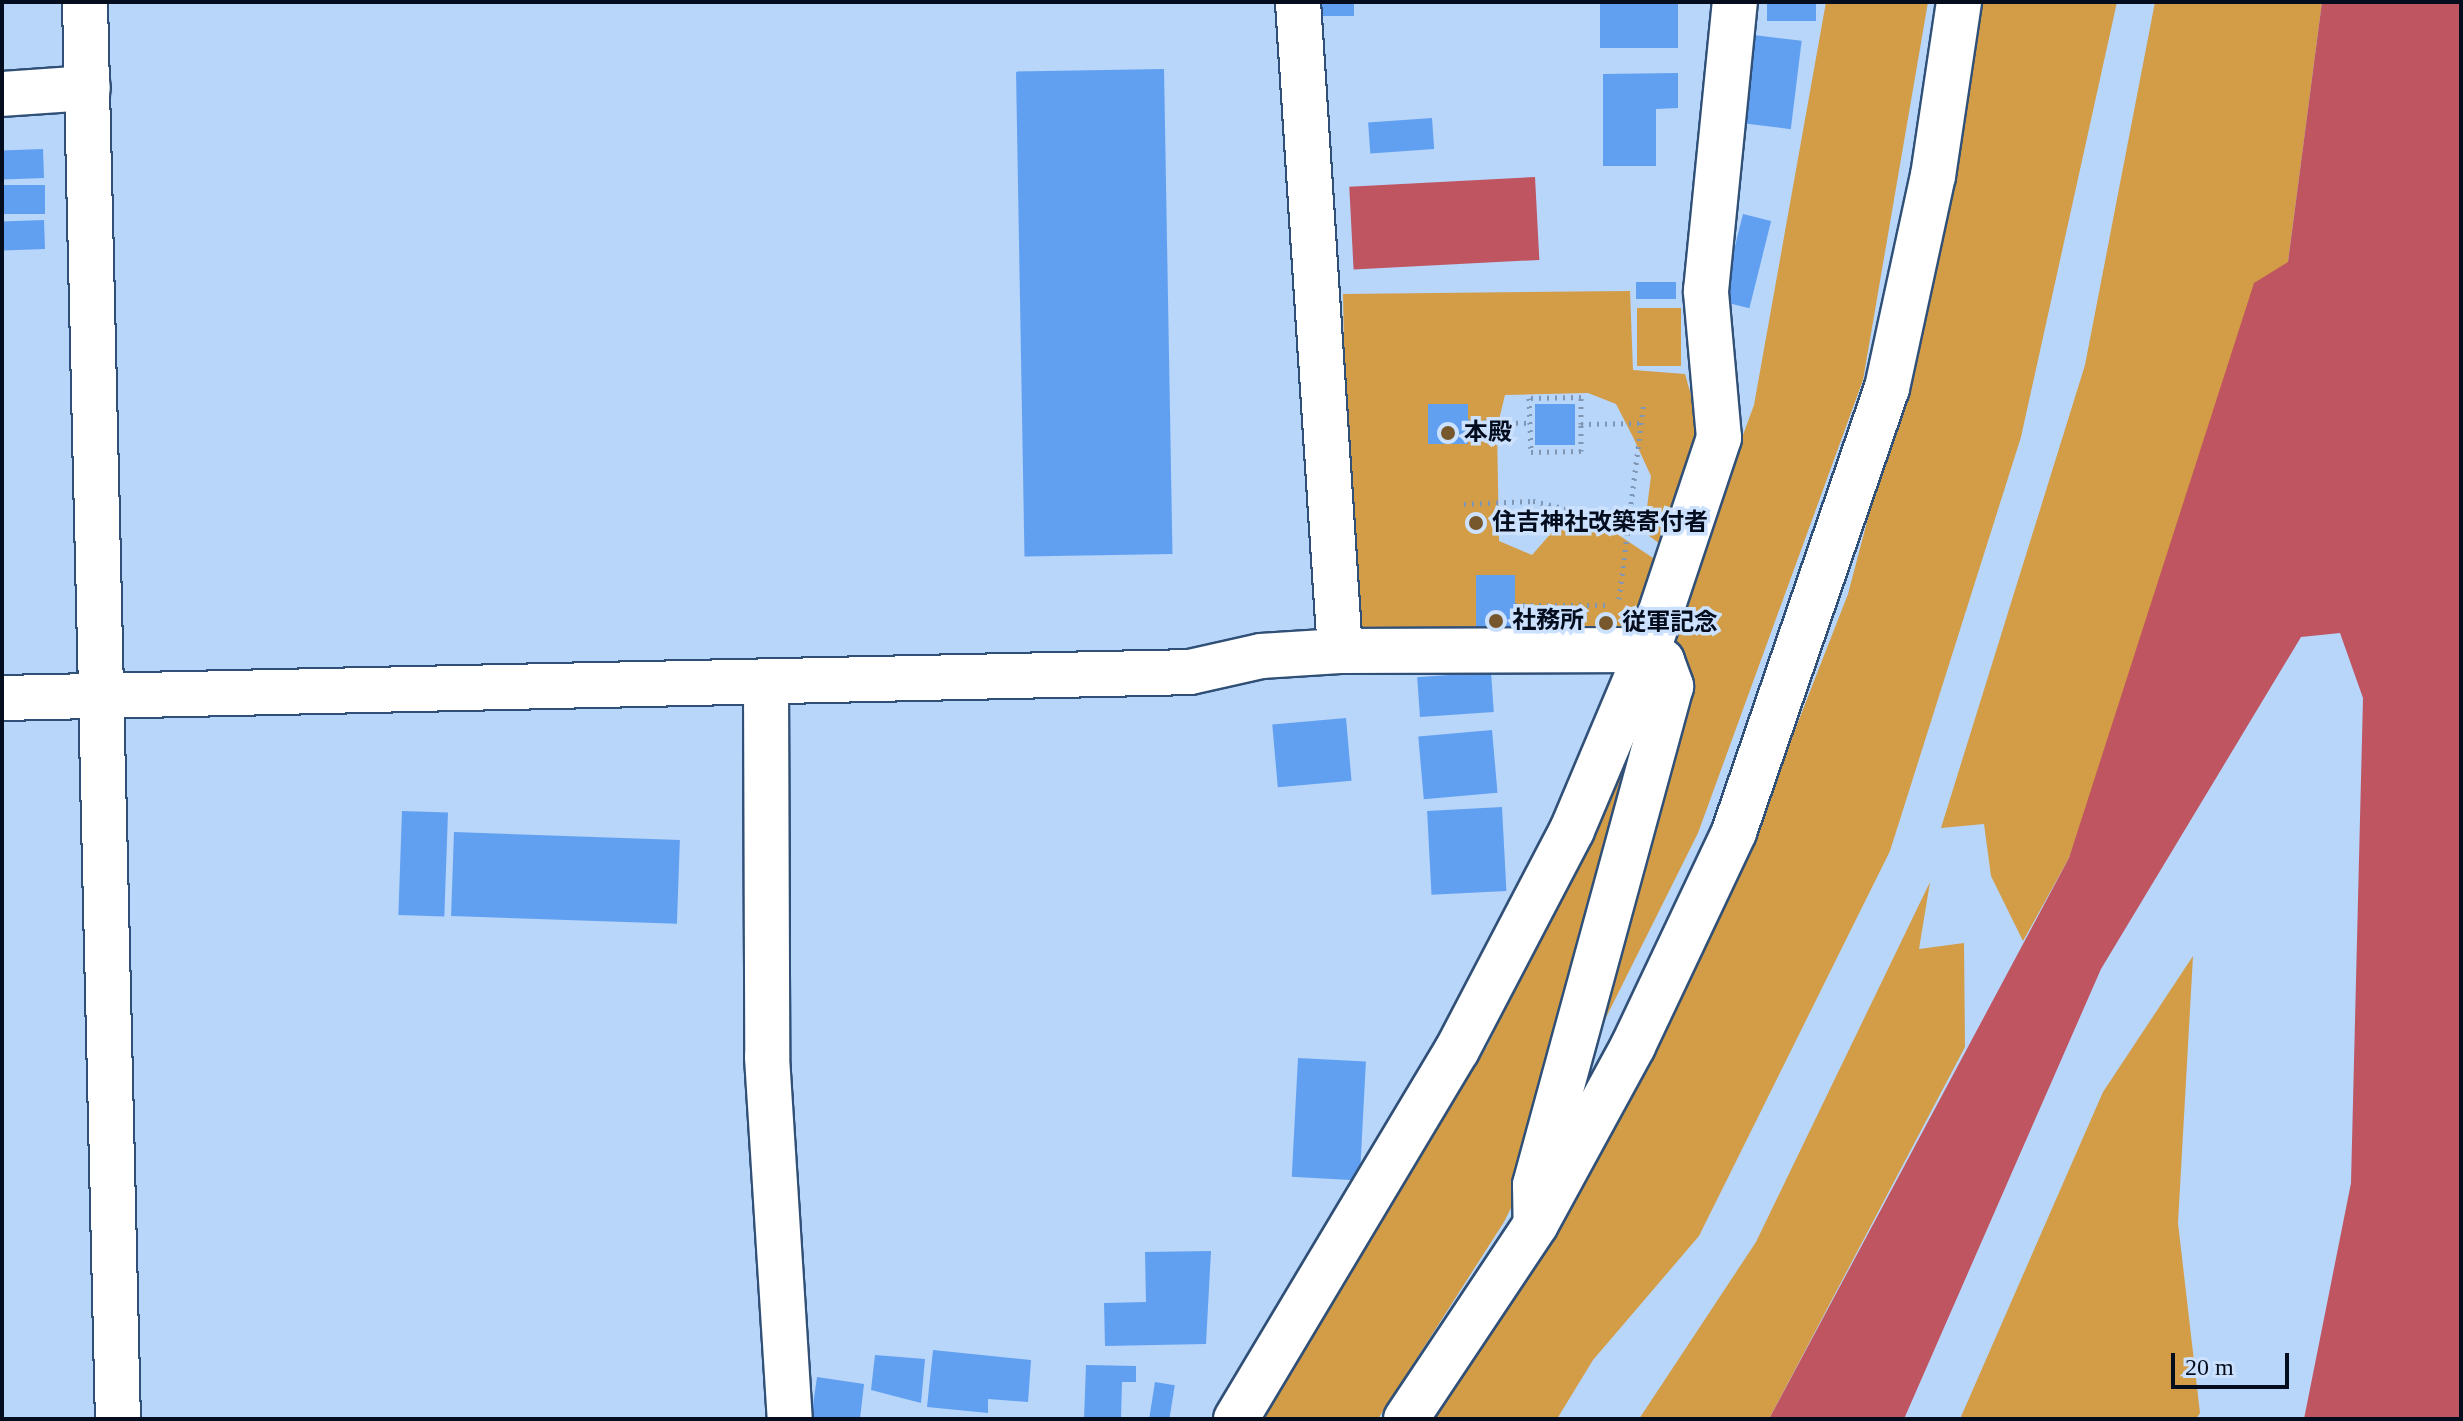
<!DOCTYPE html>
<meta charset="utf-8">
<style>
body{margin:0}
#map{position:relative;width:2463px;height:1421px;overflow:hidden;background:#b8d5fa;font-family:"Times New Roman","Noto Sans JP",serif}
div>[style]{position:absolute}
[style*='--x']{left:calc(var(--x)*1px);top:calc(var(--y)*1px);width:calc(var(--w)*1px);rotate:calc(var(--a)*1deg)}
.green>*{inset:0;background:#d39c46;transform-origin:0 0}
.water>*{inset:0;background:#bf5561;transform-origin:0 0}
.building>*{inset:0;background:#61a0f1;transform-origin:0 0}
.path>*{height:5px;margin-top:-2.5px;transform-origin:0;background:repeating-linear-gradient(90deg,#7f96b4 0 2px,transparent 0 8px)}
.roads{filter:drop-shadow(2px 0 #315077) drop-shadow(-2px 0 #315077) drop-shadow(0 2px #315077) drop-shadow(0 -2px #315077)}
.minor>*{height:44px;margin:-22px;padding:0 22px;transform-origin:22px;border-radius:22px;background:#fff}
.dots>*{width:22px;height:22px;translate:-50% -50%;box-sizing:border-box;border:4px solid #cce1fe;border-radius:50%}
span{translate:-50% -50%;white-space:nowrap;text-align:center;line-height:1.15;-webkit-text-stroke:7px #cce1fe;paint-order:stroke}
.poi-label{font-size:24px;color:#030d1d;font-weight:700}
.left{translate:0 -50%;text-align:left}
.frame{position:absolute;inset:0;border:4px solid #030d1d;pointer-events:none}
.scale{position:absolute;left:2171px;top:1353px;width:118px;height:36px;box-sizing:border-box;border:4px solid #030d1d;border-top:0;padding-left:10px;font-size:24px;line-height:28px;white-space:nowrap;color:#030d1d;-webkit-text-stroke:6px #cce1fe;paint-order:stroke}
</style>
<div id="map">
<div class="green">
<i style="clip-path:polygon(1826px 2px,1928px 2px,1863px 380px,1698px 833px,1504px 1222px,1378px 1419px,1249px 1419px,1488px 1045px,1641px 712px,1754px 405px)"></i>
<i style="clip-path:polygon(1981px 2px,2117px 2px,2021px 437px,1890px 851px,1699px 1236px,1593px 1360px,1557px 1419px,1433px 1419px,1729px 899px,1848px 594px,1898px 404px)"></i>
<i style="clip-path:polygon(2155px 2px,2322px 2px,2288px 262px,2069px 858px,2023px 941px,1991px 876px,1984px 824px,1941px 828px,2085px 365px)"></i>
<i style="clip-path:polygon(1630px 291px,1633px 370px,1685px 374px,1699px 423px,1691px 483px,1664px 547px,1644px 532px,1651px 476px,1633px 437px,1616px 404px,1588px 393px,1505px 395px,1497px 428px,1499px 541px,1532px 555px,1560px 523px,1617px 534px,1662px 564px,1638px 626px,1617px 646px,1350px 639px,1343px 294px)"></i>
<i style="left:1637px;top:308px;width:44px;height:58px"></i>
<i style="clip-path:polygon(1930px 882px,1919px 949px,1964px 943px,1965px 1047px,1769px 1419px,1639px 1419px,1756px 1242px)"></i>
<i style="clip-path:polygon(2193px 956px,2178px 1223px,2200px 1413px,2196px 1419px,1960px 1419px,2103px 1092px)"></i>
</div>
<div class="water">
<i style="clip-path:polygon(2322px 2px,2461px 2px,2461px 1419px,2304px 1419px,2351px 1183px,2363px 698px,2340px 633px,2301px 637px,2101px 969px,1904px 1419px,1769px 1419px,2069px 858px,2254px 283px,2288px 262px)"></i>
<i style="left:1535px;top:177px;width:83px;height:186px;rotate:87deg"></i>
</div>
<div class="building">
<i style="left:1318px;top:2px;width:36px;height:14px"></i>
<i style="left:1600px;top:2px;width:78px;height:46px"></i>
<i style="left:1767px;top:2px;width:49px;height:19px"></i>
<i style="left:1754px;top:35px;width:48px;height:89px;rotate:7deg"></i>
<i style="left:1164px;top:69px;width:485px;height:148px;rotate:89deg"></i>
<i style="clip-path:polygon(1678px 73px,1678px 108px,1656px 109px,1656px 166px,1603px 166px,1603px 74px)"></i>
<i style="left:1432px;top:118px;width:31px;height:64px;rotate:86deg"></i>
<i style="left:43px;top:149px;width:29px;height:41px;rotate:88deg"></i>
<i style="left:45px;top:185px;width:29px;height:43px;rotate:90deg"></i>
<i style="left:1743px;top:214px;width:29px;height:90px;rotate:14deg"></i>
<i style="left:44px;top:220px;width:29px;height:42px;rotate:88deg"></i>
<i style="left:1636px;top:282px;width:40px;height:17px"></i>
<i style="left:1428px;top:404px;width:40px;height:40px"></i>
<i style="left:1535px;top:404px;width:40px;height:41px"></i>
<i style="left:1476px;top:575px;width:39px;height:63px"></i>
<i style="left:1491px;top:672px;width:40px;height:74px;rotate:86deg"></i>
<i style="left:1346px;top:718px;width:63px;height:74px;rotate:85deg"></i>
<i style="left:1492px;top:730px;width:63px;height:74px;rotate:85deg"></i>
<i style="left:1502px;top:807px;width:84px;height:75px;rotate:87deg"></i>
<i style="left:402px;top:811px;width:46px;height:104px;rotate:2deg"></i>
<i style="left:454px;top:832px;width:226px;height:84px;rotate:2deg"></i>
<i style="left:1298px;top:1058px;width:68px;height:119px;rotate:3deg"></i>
<i style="clip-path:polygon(1211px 1251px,1206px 1344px,1105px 1346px,1104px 1303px,1146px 1302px,1145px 1252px)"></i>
<i style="clip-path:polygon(933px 1350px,1031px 1360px,1028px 1402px,988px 1399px,988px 1413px,927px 1407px)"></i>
<i style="clip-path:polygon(875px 1355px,925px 1359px,921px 1403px,871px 1390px)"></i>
<i style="clip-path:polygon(1086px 1365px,1136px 1366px,1136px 1382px,1122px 1382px,1121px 1419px,1084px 1419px)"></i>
<i style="clip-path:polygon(817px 1377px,864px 1384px,860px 1419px,811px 1419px)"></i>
<i style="left:1155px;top:1382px;width:20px;height:37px;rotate:9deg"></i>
</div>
<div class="path">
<i style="--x:1468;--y:421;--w:61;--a:1.9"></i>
<i style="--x:1581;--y:424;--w:27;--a:-90"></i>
<i style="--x:1581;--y:397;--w:52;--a:178.9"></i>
<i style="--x:1529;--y:398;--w:54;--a:87.9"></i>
<i style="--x:1531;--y:452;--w:50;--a:-1.1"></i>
<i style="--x:1581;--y:451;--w:27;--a:-90"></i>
<i style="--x:1581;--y:424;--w:64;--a:-0.9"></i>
<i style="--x:1464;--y:504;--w:69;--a:-2.5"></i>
<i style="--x:1533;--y:501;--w:98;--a:12.9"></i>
<i style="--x:1619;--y:599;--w:199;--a:-82.8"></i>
<i style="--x:1515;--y:605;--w:95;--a:0"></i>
</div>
<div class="roads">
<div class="minor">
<i style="--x:85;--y:2;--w:1417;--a:88.67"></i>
<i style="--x:1298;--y:2;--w:650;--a:86.3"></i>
<i style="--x:2;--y:94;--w:86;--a:-4"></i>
<i style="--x:766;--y:683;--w:374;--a:89.8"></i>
<i style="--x:767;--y:1057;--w:363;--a:86.4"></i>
<i style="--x:2;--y:698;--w:1188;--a:-1.25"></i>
<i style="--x:1190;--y:672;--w:73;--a:-12.7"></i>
<i style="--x:1261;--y:656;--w:79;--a:-3.6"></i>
<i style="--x:1340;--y:651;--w:308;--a:-0.2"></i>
<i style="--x:1648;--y:650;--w:18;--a:38"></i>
<i style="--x:1662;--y:661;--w:27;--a:70"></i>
<i style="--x:1671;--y:686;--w:517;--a:105.25"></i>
<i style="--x:1535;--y:1185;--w:39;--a:89"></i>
<i style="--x:1236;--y:1419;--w:430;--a:-59.1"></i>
<i style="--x:1457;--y:1050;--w:248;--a:-62.4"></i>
<i style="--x:1572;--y:830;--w:195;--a:-67.1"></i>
<i style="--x:1648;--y:650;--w:224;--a:-71.5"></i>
<i style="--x:1719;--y:438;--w:148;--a:-95.1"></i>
<i style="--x:1706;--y:291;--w:290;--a:-84.3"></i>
<i style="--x:1406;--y:1419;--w:234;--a:-56.3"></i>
<i style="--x:1536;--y:1224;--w:203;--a:-61.4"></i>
<i style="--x:1633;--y:1046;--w:237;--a:-64.7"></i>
<i style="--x:1734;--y:832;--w:470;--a:-71"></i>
<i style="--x:1887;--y:388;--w:217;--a:-77.8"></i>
<i style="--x:1933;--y:176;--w:176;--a:-81.5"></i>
</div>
</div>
<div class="dots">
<i style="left:1448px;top:433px;background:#76582c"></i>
<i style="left:1476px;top:523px;background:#76582c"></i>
<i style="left:1496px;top:621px;background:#76582c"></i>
<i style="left:1606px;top:623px;background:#76582c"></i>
</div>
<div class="poi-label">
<span class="left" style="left:1464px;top:433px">本殿</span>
<span class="left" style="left:1492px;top:523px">住吉神社改築寄付者</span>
<span class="left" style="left:1512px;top:621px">社務所</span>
<span class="left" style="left:1622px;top:623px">従軍記念</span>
</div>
<div class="frame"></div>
<div class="scale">20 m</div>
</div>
